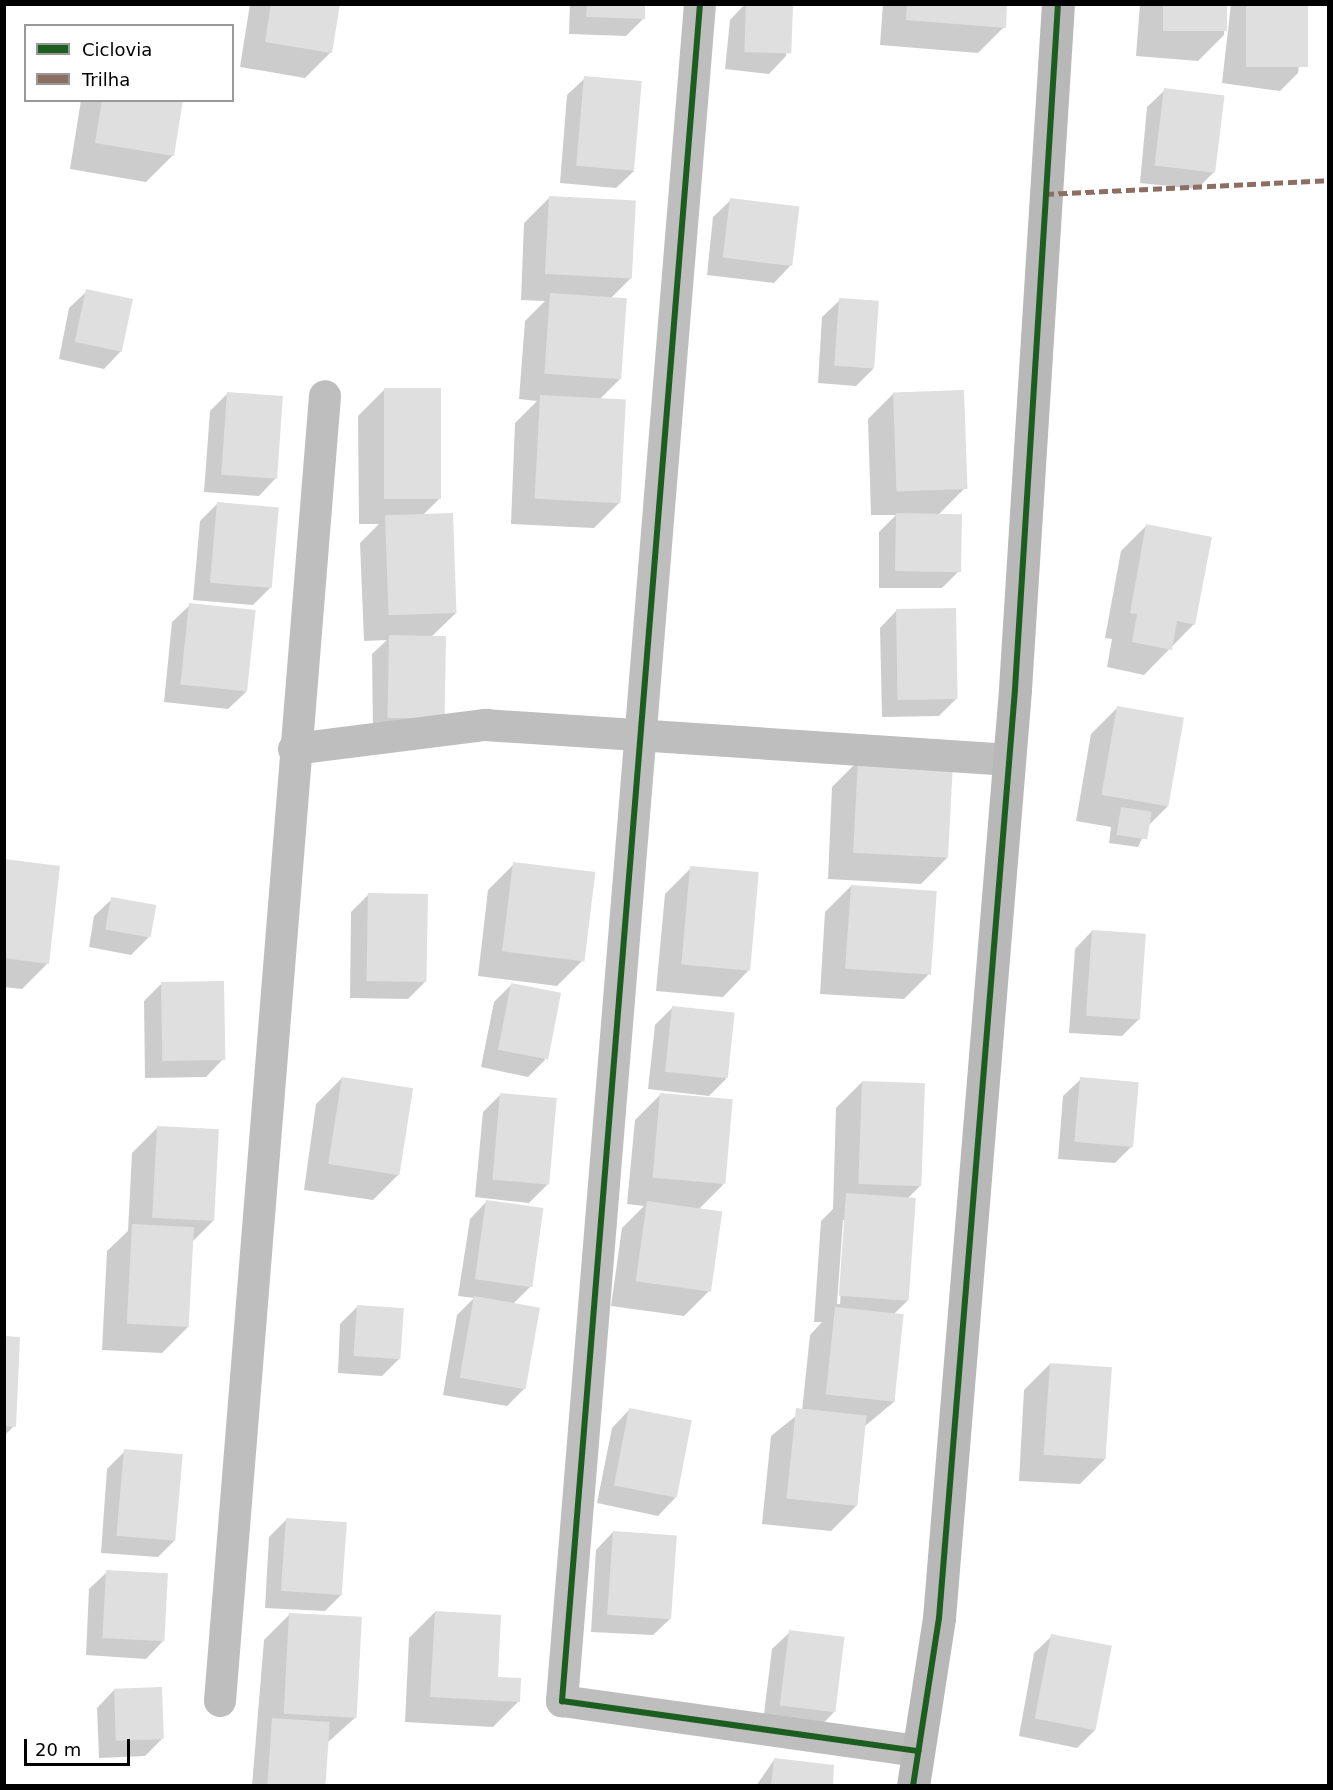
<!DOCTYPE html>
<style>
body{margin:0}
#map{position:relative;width:1333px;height:1790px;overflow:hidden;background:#fff;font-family:"DejaVu Sans",sans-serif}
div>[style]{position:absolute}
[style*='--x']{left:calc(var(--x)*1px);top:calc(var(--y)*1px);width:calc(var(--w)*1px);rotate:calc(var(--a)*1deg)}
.shadow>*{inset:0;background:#0003}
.building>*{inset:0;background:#dfdfdf;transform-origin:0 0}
.street>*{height:32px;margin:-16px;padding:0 16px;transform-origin:16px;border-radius:16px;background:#bebebe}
.secondary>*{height:33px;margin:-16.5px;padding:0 16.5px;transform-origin:16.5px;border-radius:16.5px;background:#b8b8b8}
.quiet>*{height:4.5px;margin-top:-2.25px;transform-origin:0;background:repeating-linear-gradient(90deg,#8d6e63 0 9px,transparent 0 13.5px)}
.cycleway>*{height:6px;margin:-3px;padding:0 3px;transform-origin:3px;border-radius:3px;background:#1b5e20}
span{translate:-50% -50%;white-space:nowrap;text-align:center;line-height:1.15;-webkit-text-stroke:6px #fff;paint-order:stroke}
.frame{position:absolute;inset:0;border:6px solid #000;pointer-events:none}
.legend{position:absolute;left:24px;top:24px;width:210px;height:78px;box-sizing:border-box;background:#fff;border:2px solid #999;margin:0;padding:8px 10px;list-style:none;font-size:18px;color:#000}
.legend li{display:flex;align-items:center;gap:12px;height:30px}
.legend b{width:30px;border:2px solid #999}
.scale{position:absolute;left:24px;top:1739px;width:106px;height:27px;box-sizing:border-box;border:3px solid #000;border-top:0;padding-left:8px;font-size:18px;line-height:21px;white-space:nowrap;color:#000;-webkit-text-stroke:4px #fff;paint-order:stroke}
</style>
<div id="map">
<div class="shadow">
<i style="clip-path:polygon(250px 4px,339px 4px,331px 52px,305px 78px,240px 67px)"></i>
<i style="clip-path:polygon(570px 4px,644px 4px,643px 19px,626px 36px,569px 34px)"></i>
<i style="clip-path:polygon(745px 4px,791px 7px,786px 56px,769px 74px,725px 69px,730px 20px)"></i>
<i style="clip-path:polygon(883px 4px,1006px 4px,1004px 27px,978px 53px,880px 45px)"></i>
<i style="clip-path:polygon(1140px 4px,1226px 4px,1224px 35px,1198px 61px,1136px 56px)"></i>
<i style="clip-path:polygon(1231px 4px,1306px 4px,1298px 73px,1280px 91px,1222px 83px)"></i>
<i style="clip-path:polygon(585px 78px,634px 171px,616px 188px,560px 183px,567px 95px)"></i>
<i style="clip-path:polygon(1165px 90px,1215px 171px,1197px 189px,1140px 183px,1147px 107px)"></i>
<i style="clip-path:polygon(81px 100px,182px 100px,172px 156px,146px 182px,70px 169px)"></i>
<i style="clip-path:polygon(550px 197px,632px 277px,610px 299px,620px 379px,600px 399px,620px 502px,594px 528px,511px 524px,515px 423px,537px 401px,519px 399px,525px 321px,545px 301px,521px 300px,524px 223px)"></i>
<i style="clip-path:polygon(731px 200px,791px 265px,774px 283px,707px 275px,713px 217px)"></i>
<i style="clip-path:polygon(87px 291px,121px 351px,104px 369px,59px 359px,69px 308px)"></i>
<i style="clip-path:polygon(840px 300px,873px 369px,856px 386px,818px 383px,822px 317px)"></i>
<i style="clip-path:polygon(384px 390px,440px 498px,422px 516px,456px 613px,431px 637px,445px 717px,373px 734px,372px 654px,387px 640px,364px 641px,360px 543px,379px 524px,359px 524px,358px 416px)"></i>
<i style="clip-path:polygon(894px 393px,965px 488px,938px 515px,959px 571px,942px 588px,879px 588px,879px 532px,896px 515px,871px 515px,868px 419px)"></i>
<i style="clip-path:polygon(227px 394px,276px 478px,259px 496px,204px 492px,210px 411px)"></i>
<i style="clip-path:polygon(217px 504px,270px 588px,253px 605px,193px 600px,200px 521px)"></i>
<i style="clip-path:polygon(1147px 525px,1194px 624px,1144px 675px,1107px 667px,1112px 639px,1105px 638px,1121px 551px)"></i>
<i style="clip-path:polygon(190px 605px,246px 692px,228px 709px,164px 702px,172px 622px)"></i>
<i style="clip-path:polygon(897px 610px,956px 699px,939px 716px,882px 717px,880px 628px)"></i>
<i style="clip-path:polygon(1117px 708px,1168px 806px,1148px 826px,1138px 847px,1109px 843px,1111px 827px,1076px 821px,1091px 734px)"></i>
<i style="clip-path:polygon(858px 761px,947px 858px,921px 884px,828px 879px,832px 787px)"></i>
<i style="clip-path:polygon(4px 861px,48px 963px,22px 989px,4px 987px)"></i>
<i style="clip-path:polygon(514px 864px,583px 960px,557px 986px,478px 976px,488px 890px)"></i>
<i style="clip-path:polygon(691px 868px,748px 971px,723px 997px,656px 991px,665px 894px)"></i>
<i style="clip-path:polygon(851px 886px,930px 973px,904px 999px,820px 994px,825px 912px)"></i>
<i style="clip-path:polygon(369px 894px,425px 982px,408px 999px,350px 998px,351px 912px)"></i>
<i style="clip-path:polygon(112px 899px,149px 937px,131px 955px,89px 947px,94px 916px)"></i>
<i style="clip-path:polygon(1092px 931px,1139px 1019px,1122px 1036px,1069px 1033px,1075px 949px)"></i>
<i style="clip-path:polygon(162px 983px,223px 1059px,206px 1077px,145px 1078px,144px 1001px)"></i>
<i style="clip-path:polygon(512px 984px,545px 1060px,528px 1077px,481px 1067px,494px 1002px)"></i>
<i style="clip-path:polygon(673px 1007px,726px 1079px,709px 1096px,648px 1089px,655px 1025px)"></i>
<i style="clip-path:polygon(342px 1078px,399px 1174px,373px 1200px,304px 1190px,316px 1104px)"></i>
<i style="clip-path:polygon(1081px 1079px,1132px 1146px,1115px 1163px,1058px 1159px,1063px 1096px)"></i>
<i style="clip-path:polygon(evenodd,862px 1082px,920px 1186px,907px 1199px,907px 1301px,894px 1314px,895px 1401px,865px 1426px,857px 1505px,831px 1531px,762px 1524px,771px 1436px,802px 1411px,810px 1335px,822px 1322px,814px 1322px,821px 1221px,833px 1209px,836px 1108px,862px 1082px,843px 1220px,846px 1220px,840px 1304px,837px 1304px,843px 1220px)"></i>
<i style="clip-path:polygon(501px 1094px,547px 1185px,529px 1203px,475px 1197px,483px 1112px)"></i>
<i style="clip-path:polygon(661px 1094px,723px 1185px,699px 1209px,710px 1290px,684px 1316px,611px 1306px,622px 1228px,644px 1206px,627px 1204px,635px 1120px)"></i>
<i style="clip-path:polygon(158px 1127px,213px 1221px,192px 1242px,188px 1327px,162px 1353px,102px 1350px,107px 1251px,128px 1231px,132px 1153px)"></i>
<i style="clip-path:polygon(487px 1201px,530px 1287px,512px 1305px,524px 1389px,507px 1406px,443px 1395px,457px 1315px,474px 1298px,458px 1296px,470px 1219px)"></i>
<i style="clip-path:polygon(358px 1306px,400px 1358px,382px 1376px,338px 1373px,340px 1324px)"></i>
<i style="clip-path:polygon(4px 1338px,14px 1426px,4px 1436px)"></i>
<i style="clip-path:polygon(1050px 1364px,1106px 1458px,1080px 1484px,1019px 1481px,1024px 1390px)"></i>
<i style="clip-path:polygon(629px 1410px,675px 1498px,658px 1516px,597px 1503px,612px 1428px)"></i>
<i style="clip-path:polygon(125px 1451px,175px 1540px,158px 1557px,101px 1553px,107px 1469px)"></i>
<i style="clip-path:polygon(286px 1520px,342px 1594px,325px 1611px,265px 1608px,269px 1537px)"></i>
<i style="clip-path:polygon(613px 1532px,671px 1618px,653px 1635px,591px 1632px,596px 1550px)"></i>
<i style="clip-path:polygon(107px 1572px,163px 1641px,146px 1659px,86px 1655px,89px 1589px)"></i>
<i style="clip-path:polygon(435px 1612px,519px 1701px,493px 1727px,405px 1722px,409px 1638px)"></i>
<i style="clip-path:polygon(290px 1614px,356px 1717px,327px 1743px,324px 1786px,252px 1786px,264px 1640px)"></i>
<i style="clip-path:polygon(790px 1632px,835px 1711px,818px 1729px,763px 1722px,772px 1649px)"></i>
<i style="clip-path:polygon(1052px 1636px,1095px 1730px,1077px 1748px,1019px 1736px,1034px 1653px)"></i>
<i style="clip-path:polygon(114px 1690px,162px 1739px,145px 1756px,99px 1758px,97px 1708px)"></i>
<i style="clip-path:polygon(774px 1760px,831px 1786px,756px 1786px)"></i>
</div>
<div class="building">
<i style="clip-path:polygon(271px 4px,340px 4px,332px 53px,265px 42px)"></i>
<i style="clip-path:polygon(587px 4px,645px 4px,645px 19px,586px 17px)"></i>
<i style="left:746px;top:4px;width:47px;height:48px;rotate:2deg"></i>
<i style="clip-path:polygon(907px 4px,1007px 4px,1006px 28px,906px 20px)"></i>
<i style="left:1163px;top:4px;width:64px;height:27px"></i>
<i style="left:1246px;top:4px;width:62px;height:63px"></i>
<i style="left:584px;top:76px;width:58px;height:90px;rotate:5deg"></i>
<i style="left:1164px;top:88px;width:61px;height:78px;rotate:7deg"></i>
<i style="clip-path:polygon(102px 100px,183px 100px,174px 156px,95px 143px)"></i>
<i style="left:549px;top:196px;width:87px;height:78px;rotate:3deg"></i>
<i style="left:730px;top:198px;width:70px;height:60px;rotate:7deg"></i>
<i style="left:86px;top:289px;width:48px;height:54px;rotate:12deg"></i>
<i style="left:550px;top:293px;width:77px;height:81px;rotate:4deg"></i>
<i style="left:839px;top:298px;width:40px;height:68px;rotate:4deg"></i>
<i style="left:384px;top:388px;width:57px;height:111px"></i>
<i style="left:964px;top:390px;width:99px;height:71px;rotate:88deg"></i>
<i style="left:227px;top:392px;width:56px;height:83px;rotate:4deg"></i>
<i style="left:540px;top:395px;width:86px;height:104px;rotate:3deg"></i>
<i style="left:217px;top:502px;width:62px;height:81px;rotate:5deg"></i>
<i style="left:453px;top:513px;width:100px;height:68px;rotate:88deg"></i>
<i style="left:896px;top:513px;width:66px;height:58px;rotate:1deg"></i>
<i style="clip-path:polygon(1146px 524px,1212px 537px,1195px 625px,1177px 621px,1172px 650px,1132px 642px,1137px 614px,1130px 613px)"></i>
<i style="left:189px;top:603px;width:67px;height:82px;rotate:6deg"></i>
<i style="left:956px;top:608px;width:91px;height:60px;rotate:89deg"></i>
<i style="left:389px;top:635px;width:57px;height:83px;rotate:1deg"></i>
<i style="left:1117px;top:706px;width:68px;height:90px;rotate:10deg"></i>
<i style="left:858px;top:760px;width:95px;height:93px;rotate:3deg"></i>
<i style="left:1121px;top:807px;width:31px;height:28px;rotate:9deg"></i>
<i style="clip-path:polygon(4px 859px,60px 866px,49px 964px,4px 958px)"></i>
<i style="left:513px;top:862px;width:83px;height:90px;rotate:7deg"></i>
<i style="left:690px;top:866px;width:69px;height:99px;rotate:5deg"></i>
<i style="left:851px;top:885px;width:86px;height:84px;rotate:4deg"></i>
<i style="left:368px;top:893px;width:60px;height:88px;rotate:1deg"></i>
<i style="left:111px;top:897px;width:46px;height:33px;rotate:10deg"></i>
<i style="left:1092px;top:930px;width:54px;height:86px;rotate:4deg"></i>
<i style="left:224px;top:981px;width:79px;height:63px;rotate:89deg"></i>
<i style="left:511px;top:983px;width:51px;height:68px;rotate:11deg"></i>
<i style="left:672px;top:1006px;width:63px;height:66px;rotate:6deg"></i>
<i style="left:342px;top:1077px;width:72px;height:88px;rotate:9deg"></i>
<i style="left:1080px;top:1077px;width:59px;height:65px;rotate:5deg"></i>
<i style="left:862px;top:1081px;width:63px;height:103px;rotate:2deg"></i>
<i style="left:500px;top:1093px;width:57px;height:87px;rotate:5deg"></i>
<i style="left:660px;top:1093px;width:73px;height:85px;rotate:5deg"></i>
<i style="left:157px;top:1126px;width:62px;height:92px;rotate:3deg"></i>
<i style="left:846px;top:1193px;width:70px;height:103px;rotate:4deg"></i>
<i style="left:486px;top:1200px;width:58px;height:80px;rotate:8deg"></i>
<i style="left:647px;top:1201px;width:76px;height:81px;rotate:8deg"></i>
<i style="left:132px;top:1224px;width:62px;height:100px;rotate:3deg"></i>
<i style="left:474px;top:1296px;width:67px;height:83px;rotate:10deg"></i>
<i style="left:357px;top:1305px;width:47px;height:51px;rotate:4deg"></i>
<i style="left:835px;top:1307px;width:69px;height:88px;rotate:6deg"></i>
<i style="clip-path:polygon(4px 1336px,20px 1337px,16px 1427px,4px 1426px)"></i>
<i style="left:1050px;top:1363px;width:62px;height:92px;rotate:4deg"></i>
<i style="left:629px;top:1408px;width:64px;height:79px;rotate:11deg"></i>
<i style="left:796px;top:1408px;width:71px;height:91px;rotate:6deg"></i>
<i style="left:124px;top:1449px;width:59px;height:87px;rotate:5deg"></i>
<i style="left:286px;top:1518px;width:61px;height:73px;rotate:4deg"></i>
<i style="left:613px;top:1531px;width:64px;height:84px;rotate:4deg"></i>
<i style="left:106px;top:1570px;width:62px;height:68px;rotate:3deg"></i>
<i style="clip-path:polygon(435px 1611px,501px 1615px,498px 1677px,521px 1678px,520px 1702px,430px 1697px)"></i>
<i style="left:289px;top:1613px;width:73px;height:101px;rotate:3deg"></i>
<i style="left:789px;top:1630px;width:56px;height:76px;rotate:7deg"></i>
<i style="left:1051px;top:1634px;width:62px;height:86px;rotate:11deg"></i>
<i style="left:162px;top:1687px;width:52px;height:48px;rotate:88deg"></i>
<i style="left:272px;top:1718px;width:58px;height:68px;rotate:4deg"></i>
<i style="clip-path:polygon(774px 1758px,834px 1765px,833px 1786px,771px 1786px)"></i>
</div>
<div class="street">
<i style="--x:700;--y:4;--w:1703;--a:94.65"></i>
<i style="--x:562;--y:1701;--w:360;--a:8"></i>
<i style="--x:294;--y:749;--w:193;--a:-7.2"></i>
<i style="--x:485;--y:725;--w:526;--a:3.81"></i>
<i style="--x:220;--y:1701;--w:1309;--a:-85.4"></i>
</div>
<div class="secondary">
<i style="--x:913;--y:1786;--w:170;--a:-81.2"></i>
<i style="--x:939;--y:1618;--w:932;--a:-85.32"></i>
<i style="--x:1015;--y:689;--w:686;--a:-86.41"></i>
</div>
<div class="quiet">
<i style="--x:1045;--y:194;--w:283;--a:-2.8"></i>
</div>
<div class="cycleway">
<i style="--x:700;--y:4;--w:1703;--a:94.65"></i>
<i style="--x:562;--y:1701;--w:360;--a:8"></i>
<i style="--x:913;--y:1786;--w:170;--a:-81.2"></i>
<i style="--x:939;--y:1618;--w:932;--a:-85.32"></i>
<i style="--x:1015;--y:689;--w:686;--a:-86.41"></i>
</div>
<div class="frame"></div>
<ul class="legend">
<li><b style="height:8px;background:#1b5e20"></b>Ciclovia</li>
<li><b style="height:8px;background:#8d6e63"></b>Trilha</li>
</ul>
<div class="scale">20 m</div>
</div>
